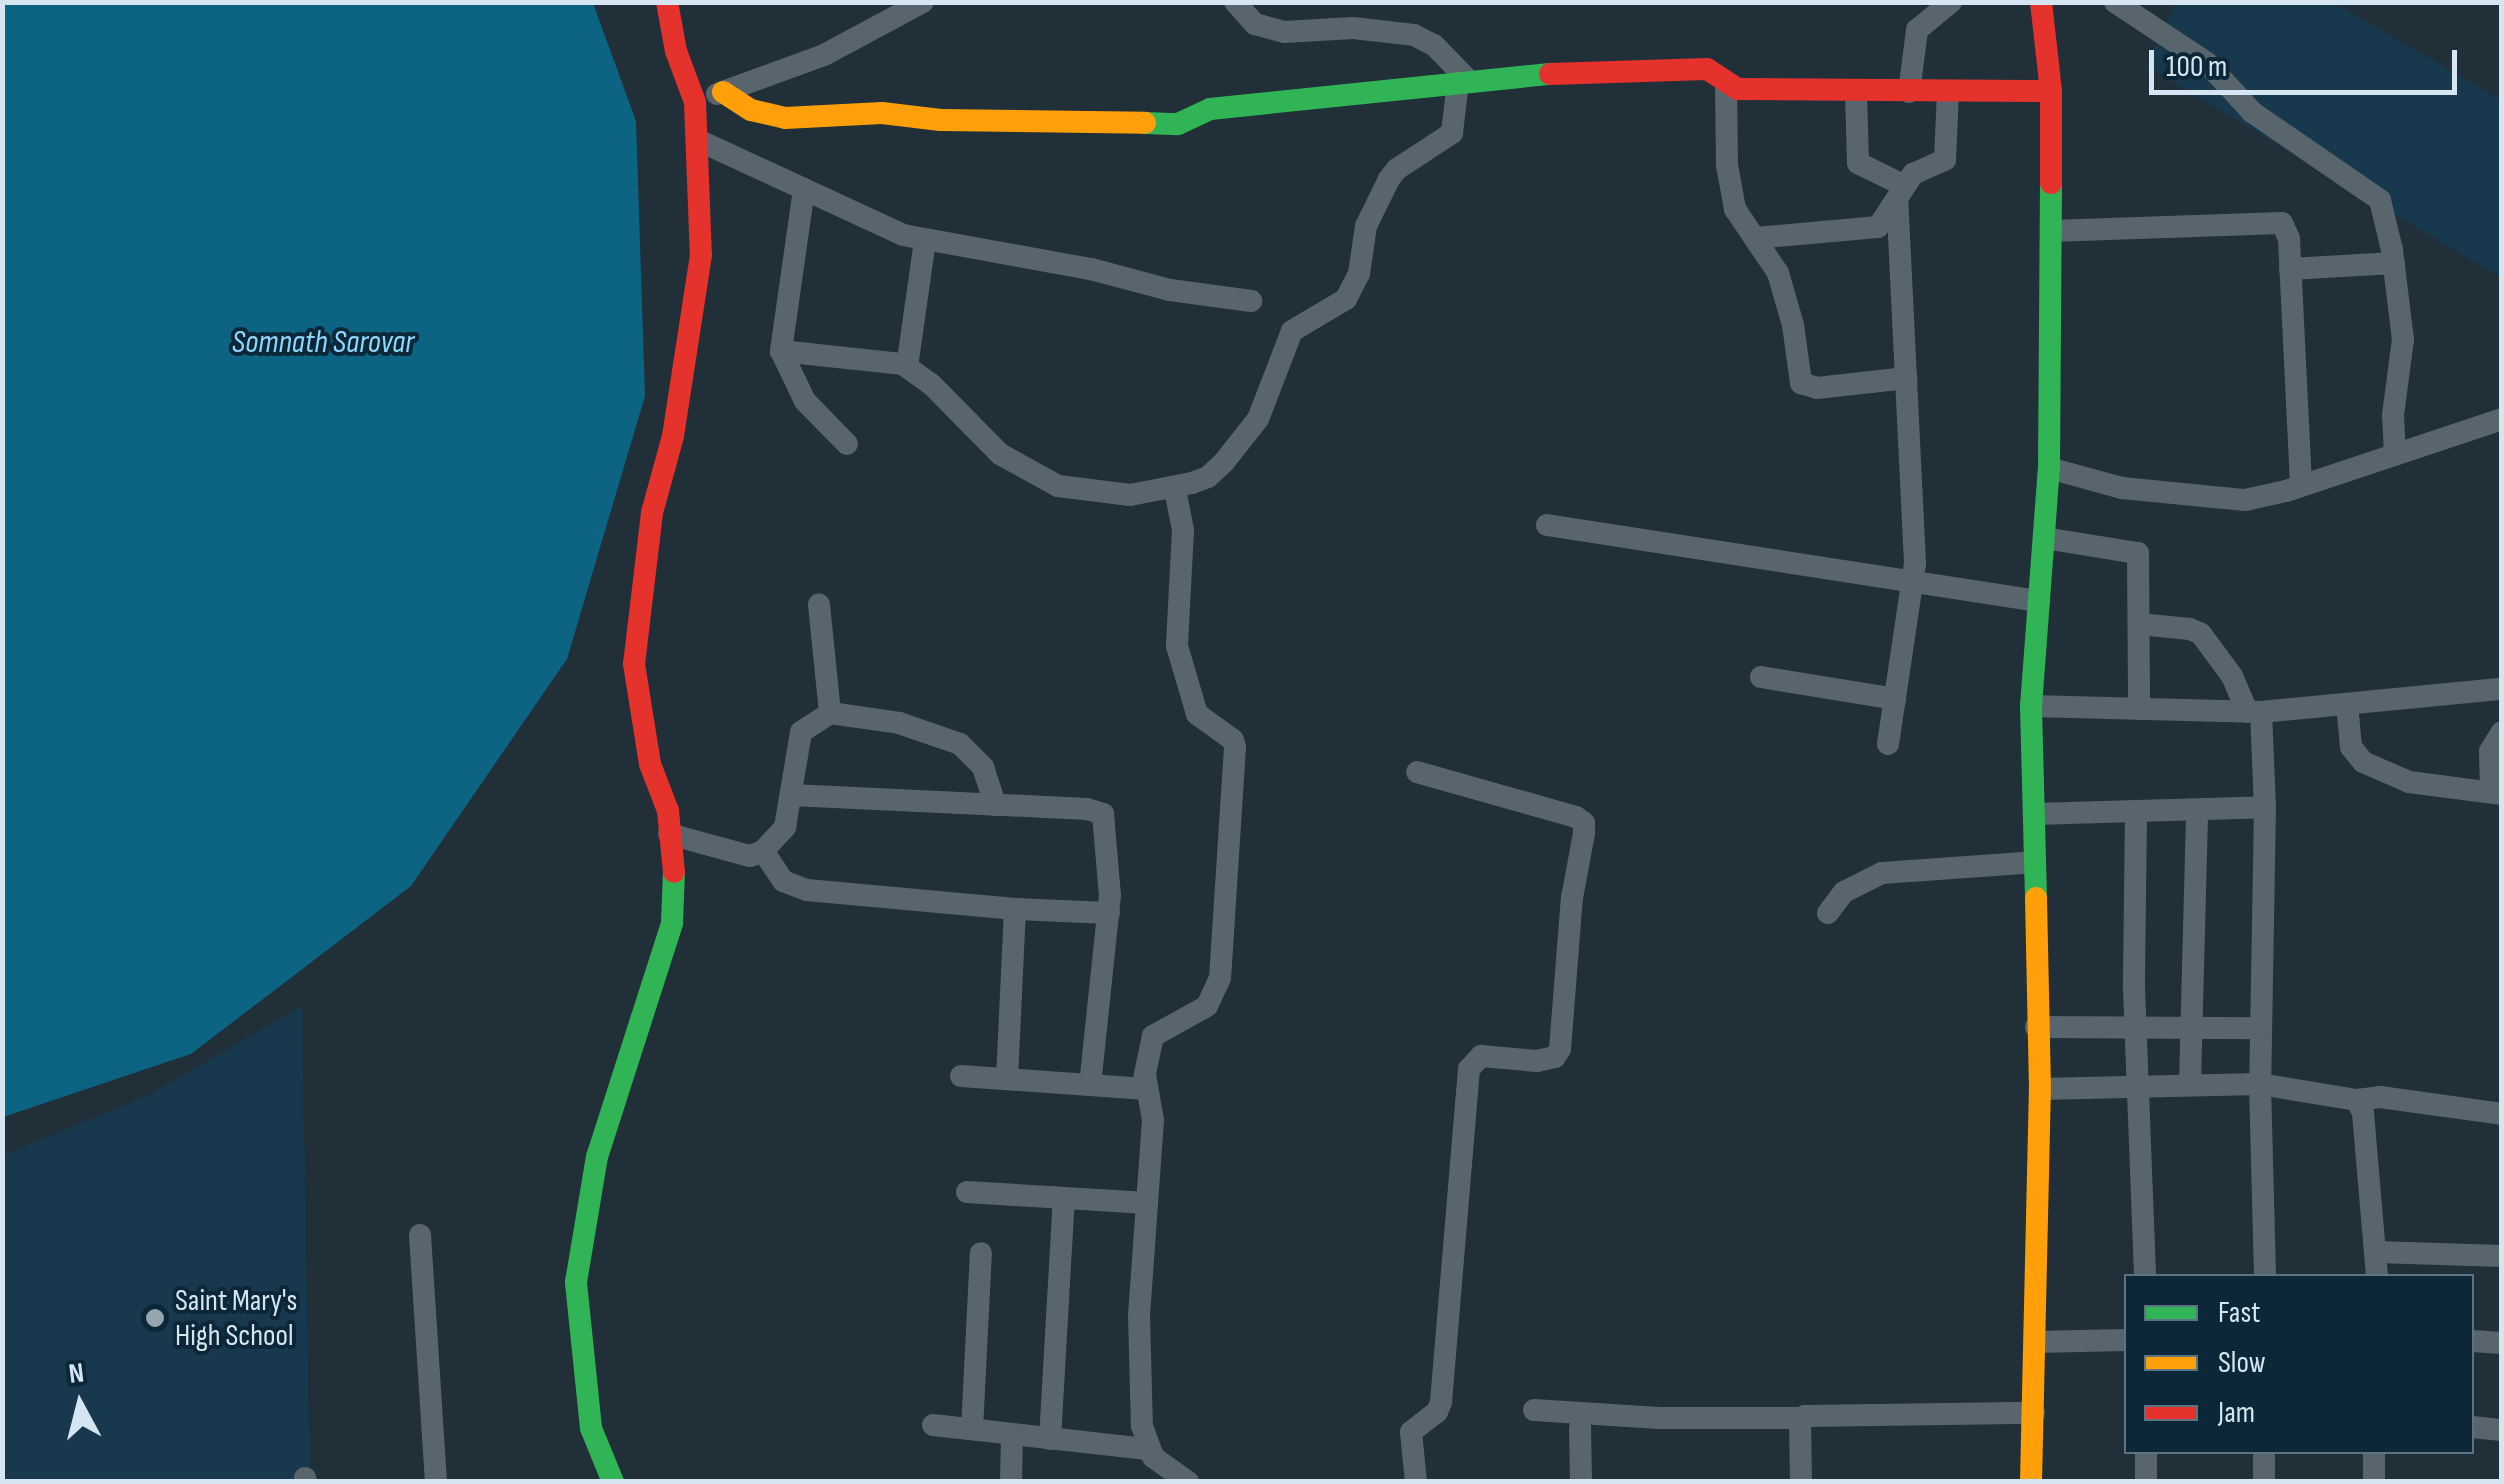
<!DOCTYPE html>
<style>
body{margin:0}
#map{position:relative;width:2504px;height:1484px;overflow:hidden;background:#202f38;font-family:"Sofia Sans Condensed",sans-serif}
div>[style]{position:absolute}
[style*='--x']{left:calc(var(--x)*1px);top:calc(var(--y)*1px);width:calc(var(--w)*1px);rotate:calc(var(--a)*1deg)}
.built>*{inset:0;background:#18384d}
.water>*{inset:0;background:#0c6382}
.street>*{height:22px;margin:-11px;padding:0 11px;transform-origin:11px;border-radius:11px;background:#59656d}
.fast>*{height:22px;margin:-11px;padding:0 11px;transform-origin:11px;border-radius:11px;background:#30b455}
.slow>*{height:22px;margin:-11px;padding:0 11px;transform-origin:11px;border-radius:11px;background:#ff9f0a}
.jam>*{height:22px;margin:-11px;padding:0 11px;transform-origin:11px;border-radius:11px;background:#e5322d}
.dots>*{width:28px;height:28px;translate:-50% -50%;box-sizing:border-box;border:5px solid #0b2738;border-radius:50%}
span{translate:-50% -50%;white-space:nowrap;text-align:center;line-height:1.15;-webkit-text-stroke:8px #0b2738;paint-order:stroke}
.poi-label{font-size:30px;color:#d5e5f1}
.left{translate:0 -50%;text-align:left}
.water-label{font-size:32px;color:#8dd7fa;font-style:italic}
.frame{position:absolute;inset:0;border:5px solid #d5e5f1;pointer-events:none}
.legend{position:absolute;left:2124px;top:1274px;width:350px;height:180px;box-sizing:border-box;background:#0b2738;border:2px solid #5c7382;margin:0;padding:12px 18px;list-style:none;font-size:30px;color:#d5e5f1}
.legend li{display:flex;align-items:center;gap:20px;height:50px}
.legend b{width:50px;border:2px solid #5c7382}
.north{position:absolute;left:30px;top:1354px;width:100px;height:100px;-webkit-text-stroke:8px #0b2738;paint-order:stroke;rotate:353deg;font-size:28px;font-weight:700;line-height:40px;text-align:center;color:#d5e5f1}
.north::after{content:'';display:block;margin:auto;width:35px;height:45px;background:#d5e5f1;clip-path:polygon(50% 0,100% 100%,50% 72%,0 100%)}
.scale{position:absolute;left:2149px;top:50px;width:308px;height:45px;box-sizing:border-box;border:5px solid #d5e5f1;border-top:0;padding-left:12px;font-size:30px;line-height:35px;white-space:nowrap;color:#d5e5f1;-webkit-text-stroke:8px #0b2738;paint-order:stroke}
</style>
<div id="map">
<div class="built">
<i style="clip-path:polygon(2176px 3px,2335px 3px,2501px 100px,2501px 278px,2146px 66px)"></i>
<i style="clip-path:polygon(302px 1006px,310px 1481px,3px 1482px,3px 1155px,147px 1096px)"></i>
</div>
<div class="water">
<i style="clip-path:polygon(2px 3px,593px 3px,636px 121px,645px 396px,567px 659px,411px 886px,191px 1054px,3px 1117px)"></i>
</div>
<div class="street">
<i style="--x:1235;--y:2;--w:30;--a:48"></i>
<i style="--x:1255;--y:24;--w:30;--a:15"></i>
<i style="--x:1284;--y:32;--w:69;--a:-3.3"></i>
<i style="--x:1353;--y:28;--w:61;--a:6.5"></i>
<i style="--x:1414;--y:35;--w:22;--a:27"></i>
<i style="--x:1434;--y:45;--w:50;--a:45.8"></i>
<i style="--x:2115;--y:2;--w:110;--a:33.5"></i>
<i style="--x:2207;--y:63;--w:67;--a:47.4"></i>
<i style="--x:2252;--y:112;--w:155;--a:34.5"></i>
<i style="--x:2380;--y:200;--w:51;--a:76.5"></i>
<i style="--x:2392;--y:250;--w:90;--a:83"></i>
<i style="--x:2403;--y:339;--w:77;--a:97.5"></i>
<i style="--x:2393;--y:415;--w:40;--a:87.1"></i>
<i style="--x:1726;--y:82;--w:83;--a:89.3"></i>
<i style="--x:1727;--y:165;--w:45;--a:79.7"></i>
<i style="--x:1735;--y:209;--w:77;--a:56.1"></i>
<i style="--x:1778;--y:273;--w:54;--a:73.9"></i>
<i style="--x:1793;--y:325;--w:59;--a:82.1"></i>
<i style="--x:1801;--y:383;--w:17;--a:17"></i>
<i style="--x:1817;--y:388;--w:90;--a:-6.4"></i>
<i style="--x:1856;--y:92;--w:71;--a:88.4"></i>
<i style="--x:1858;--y:163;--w:52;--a:26.1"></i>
<i style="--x:1909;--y:92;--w:63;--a:-82.6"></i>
<i style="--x:1917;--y:30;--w:44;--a:-39.5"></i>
<i style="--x:717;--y:94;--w:114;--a:-20"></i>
<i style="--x:824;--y:55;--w:112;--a:-28.2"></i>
<i style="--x:700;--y:141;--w:224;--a:24.8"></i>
<i style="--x:903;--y:235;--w:191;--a:10.3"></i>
<i style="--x:1091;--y:269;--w:82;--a:14.9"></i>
<i style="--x:1170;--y:290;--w:82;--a:7.7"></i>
<i style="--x:804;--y:189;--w:164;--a:98.1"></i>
<i style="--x:781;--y:351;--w:55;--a:64.4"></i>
<i style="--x:805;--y:401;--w:60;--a:45.7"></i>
<i style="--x:2051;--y:231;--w:231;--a:-2"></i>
<i style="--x:2282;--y:223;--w:17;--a:66"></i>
<i style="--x:2289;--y:239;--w:247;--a:87.2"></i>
<i style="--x:1756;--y:238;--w:122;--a:-5.2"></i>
<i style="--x:1878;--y:227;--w:64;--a:-56.6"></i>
<i style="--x:1913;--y:174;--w:35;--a:-24"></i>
<i style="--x:1945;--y:160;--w:68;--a:-87.5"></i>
<i style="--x:2290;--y:269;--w:104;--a:-3.3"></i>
<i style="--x:781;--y:351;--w:123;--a:6.1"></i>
<i style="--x:903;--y:364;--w:34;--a:36"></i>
<i style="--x:931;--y:384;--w:98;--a:45.4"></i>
<i style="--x:1000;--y:454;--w:66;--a:28.9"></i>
<i style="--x:1058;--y:486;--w:73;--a:7.1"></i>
<i style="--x:1130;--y:495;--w:63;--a:-11"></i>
<i style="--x:1192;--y:483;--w:17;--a:-21"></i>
<i style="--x:1208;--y:477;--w:22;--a:-43"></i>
<i style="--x:1224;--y:462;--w:55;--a:-51.7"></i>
<i style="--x:1258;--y:419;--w:94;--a:-68.9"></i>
<i style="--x:1292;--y:331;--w:63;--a:-30.7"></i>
<i style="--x:1346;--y:299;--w:28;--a:-63"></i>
<i style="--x:1359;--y:274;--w:49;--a:-81.7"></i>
<i style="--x:1366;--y:226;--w:52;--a:-63.9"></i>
<i style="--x:1389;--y:179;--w:13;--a:-51"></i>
<i style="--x:1397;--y:169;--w:66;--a:-33.2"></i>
<i style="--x:1452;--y:133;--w:51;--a:-83.3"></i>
<i style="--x:907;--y:367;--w:128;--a:-81.9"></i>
<i style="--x:2049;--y:468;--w:76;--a:15.3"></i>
<i style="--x:2122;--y:488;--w:124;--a:5.6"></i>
<i style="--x:2245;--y:500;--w:42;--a:-12.4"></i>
<i style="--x:2286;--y:491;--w:228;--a:-18.4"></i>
<i style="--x:1175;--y:489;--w:42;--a:79"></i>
<i style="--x:1183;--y:530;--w:116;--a:93"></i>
<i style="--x:1177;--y:646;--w:71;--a:73.6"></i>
<i style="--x:1197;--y:714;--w:44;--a:35.8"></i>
<i style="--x:1233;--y:740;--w:7;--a:74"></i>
<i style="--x:1235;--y:747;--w:231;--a:93.7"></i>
<i style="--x:1220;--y:978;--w:31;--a:115"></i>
<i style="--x:1207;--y:1006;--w:62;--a:150.9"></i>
<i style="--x:1153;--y:1036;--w:40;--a:102"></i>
<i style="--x:1145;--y:1075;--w:46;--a:79.9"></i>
<i style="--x:1153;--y:1120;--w:196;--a:94.1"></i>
<i style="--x:1139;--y:1315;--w:111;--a:88.5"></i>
<i style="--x:1142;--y:1426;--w:33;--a:70"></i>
<i style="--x:1153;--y:1457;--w:43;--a:35.5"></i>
<i style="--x:1547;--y:525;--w:498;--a:8.8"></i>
<i style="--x:2044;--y:538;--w:95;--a:9.1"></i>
<i style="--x:2138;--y:553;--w:156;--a:89.6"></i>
<i style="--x:2139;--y:624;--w:51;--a:5.6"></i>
<i style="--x:2190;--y:629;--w:12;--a:24"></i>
<i style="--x:2201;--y:634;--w:52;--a:53.6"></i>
<i style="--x:2232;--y:676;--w:39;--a:67"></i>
<i style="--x:1761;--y:677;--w:136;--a:9.3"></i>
<i style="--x:2347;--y:704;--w:43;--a:84.7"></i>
<i style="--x:2351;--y:747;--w:19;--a:51"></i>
<i style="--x:2363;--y:762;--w:50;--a:23.5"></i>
<i style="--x:2409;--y:782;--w:94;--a:7.4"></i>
<i style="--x:2031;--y:706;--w:230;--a:1.5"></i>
<i style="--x:2261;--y:712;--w:242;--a:-5.5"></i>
<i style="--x:2261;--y:712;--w:95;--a:87.6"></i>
<i style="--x:2265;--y:807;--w:277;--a:91"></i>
<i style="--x:2260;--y:1084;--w:192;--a:88.5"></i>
<i style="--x:830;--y:713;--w:70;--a:8.2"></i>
<i style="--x:899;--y:723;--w:65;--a:19"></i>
<i style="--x:960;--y:744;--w:33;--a:45"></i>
<i style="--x:983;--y:767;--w:40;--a:72"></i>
<i style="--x:1888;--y:744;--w:183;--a:-81.5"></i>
<i style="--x:1915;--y:563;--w:365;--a:-92.8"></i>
<i style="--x:2491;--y:791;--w:40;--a:-91.4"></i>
<i style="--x:2490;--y:751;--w:22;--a:-58"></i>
<i style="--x:792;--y:795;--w:295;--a:2.7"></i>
<i style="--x:1087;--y:809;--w:17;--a:17"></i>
<i style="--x:1103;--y:814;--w:81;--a:85.1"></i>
<i style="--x:1110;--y:895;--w:191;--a:96"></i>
<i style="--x:2034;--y:814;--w:231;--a:-1.7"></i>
<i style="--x:2136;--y:814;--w:174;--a:90.7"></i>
<i style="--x:2134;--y:988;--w:288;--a:87.8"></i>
<i style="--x:669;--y:834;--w:84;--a:15.2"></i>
<i style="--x:750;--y:856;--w:14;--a:-21"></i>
<i style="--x:763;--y:851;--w:33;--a:-47"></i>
<i style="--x:785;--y:827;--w:96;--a:-80.4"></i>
<i style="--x:801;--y:732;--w:35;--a:-33"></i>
<i style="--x:830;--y:713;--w:109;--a:-95.8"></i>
<i style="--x:763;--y:851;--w:36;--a:56"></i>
<i style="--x:783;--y:881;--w:26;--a:21"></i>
<i style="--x:807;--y:890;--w:209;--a:5.2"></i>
<i style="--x:1015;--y:909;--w:170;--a:92.7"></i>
<i style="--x:1015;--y:909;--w:94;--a:2.4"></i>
<i style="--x:1828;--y:913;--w:26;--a:-53"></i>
<i style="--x:1844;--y:892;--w:42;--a:-26.6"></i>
<i style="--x:1882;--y:873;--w:152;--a:-4.1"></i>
<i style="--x:2036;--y:1027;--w:225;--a:0.3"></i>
<i style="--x:961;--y:1076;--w:185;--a:4"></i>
<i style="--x:2190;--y:1083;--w:272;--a:-88.5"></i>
<i style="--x:2040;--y:1089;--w:220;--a:-1.3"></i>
<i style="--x:2260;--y:1084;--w:98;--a:9.4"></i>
<i style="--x:2357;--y:1100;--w:14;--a:65"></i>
<i style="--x:2363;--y:1113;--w:164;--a:85.1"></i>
<i style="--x:2357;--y:1100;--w:23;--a:-7"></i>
<i style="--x:2380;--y:1097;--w:123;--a:7.9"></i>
<i style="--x:967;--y:1192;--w:180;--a:3.5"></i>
<i style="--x:420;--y:1235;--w:248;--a:86.3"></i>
<i style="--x:2377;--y:1252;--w:125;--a:1.8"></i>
<i style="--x:2472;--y:1341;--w:30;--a:4"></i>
<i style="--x:2036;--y:1342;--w:90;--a:-1.3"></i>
<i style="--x:1534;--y:1410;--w:125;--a:3.7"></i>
<i style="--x:1659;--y:1418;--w:143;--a:0"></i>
<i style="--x:933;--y:1425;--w:216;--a:6.4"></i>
<i style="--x:2472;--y:1427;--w:30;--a:6"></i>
<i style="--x:1580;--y:1428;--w:54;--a:88.9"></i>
<i style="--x:972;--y:1429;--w:176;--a:-87.1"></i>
<i style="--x:1050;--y:1439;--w:241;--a:-86.7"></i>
<i style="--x:305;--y:1478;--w:4;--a:76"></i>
<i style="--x:1011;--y:1482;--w:48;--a:-88.8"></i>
<i style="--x:1416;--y:1482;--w:50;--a:-95.7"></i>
<i style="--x:1411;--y:1432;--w:33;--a:-38"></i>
<i style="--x:1437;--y:1412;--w:11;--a:-68"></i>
<i style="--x:1441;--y:1402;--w:334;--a:-85.2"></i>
<i style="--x:1469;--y:1069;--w:18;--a:-47"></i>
<i style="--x:1481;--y:1056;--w:56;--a:5.1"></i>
<i style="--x:1537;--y:1061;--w:18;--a:-13"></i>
<i style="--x:1555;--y:1057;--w:9;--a:-58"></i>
<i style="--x:1560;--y:1049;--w:151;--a:-85.5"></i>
<i style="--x:1572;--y:898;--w:66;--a:-79.5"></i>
<i style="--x:1584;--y:833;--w:10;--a:-90"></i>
<i style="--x:1584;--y:823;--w:10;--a:-143"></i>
<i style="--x:1576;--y:817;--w:165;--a:-164.2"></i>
<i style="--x:1801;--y:1482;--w:61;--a:-90.9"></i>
<i style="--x:1800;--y:1421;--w:7;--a:-45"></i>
<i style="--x:1805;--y:1416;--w:229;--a:-0.8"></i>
<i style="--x:2146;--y:1482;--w:30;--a:-90"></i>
<i style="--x:2264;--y:1482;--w:30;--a:-90"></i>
<i style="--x:2374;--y:1482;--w:30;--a:-90"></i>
</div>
<div class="fast">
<i style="--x:1145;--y:123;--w:33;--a:2"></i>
<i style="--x:1178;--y:124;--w:35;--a:-25"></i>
<i style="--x:1210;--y:109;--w:342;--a:-5.9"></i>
<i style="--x:2036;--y:898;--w:192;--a:-91.5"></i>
<i style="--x:2031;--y:706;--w:239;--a:-85.7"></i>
<i style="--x:2049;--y:468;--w:285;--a:-89.6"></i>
<i style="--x:613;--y:1482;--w:58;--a:-112.2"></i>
<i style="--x:591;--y:1428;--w:147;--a:-95.9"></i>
<i style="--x:576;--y:1282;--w:127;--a:-80.5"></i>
<i style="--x:597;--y:1157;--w:246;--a:-72.2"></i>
<i style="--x:672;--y:923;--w:51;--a:-87.8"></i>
</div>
<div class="slow">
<i style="--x:723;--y:92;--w:33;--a:33"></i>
<i style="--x:751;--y:110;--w:35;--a:13"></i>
<i style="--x:785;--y:118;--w:97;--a:-3"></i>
<i style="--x:882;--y:113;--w:59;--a:6.8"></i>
<i style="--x:941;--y:120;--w:204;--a:0.8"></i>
<i style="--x:2031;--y:1482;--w:393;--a:-88.7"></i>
<i style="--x:2040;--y:1089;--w:191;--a:-91.2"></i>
</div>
<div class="jam">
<i style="--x:667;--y:2;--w:50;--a:79.6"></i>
<i style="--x:676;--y:51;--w:54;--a:69.6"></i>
<i style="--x:695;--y:102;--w:153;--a:87.8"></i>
<i style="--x:701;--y:255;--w:183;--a:98.8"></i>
<i style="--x:673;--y:436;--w:80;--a:105.3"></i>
<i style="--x:652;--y:513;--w:152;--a:96.8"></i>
<i style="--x:634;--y:664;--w:101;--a:80.9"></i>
<i style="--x:650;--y:764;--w:50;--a:69"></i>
<i style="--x:668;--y:811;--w:61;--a:84.4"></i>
<i style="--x:2041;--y:2;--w:90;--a:83.6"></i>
<i style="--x:2051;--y:91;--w:92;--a:90"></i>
<i style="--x:1550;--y:74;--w:157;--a:-1.8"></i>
<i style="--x:1707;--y:69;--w:37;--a:33"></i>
<i style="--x:1738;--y:89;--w:313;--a:0.4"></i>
</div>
<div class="dots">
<i style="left:155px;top:1318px;background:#96a5b0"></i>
</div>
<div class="poi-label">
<span class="left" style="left:175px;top:1318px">Saint Mary's<br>High School</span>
</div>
<div class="water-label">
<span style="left:323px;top:343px">Somnath Sarovar</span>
</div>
<div class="frame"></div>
<ul class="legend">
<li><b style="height:12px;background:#30b455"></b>Fast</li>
<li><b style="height:12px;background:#ff9f0a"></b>Slow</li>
<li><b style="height:12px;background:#e5322d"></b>Jam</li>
</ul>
<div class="north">N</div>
<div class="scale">100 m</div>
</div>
